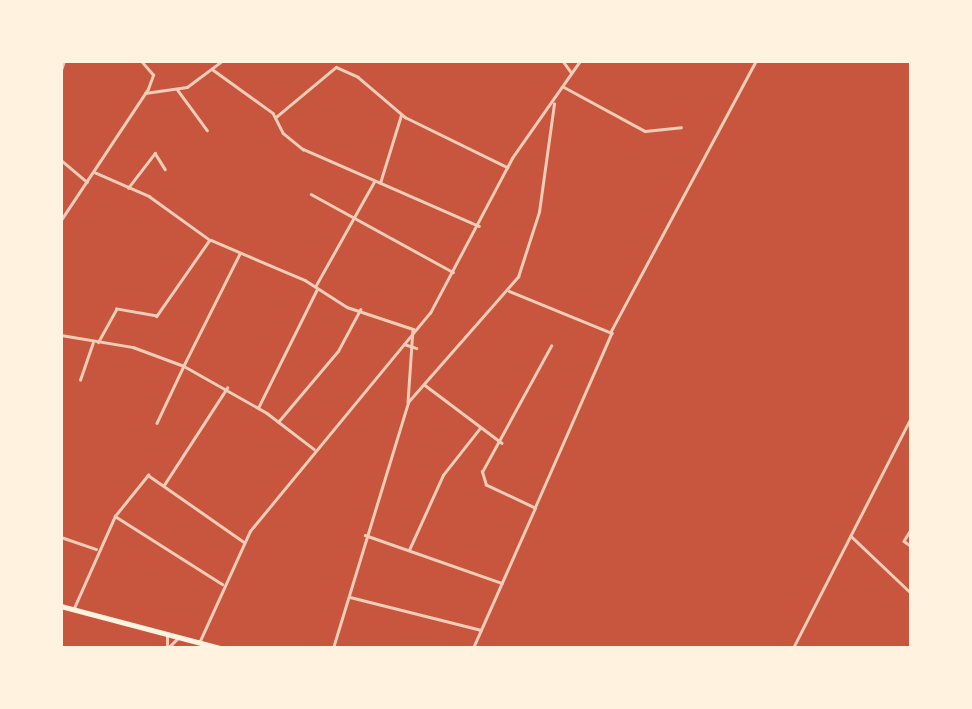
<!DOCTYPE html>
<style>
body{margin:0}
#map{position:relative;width:972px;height:709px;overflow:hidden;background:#c8553d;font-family:"Times New Roman",serif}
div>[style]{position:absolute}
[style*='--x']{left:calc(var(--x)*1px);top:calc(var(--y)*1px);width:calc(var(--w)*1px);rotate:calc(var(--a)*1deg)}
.minor>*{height:2.5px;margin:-1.25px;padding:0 1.25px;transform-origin:1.25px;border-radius:1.25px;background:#f1ccb7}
.primary>*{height:4.5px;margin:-2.25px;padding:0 2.25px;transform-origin:2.25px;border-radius:2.25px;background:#fff3e0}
span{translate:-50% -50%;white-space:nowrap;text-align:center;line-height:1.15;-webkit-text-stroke:7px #fff3e0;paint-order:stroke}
.frame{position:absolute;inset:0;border:63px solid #fff3e0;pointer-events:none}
</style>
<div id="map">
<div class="minor">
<i style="--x:563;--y:61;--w:14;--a:54"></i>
<i style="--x:212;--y:69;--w:75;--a:35.8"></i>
<i style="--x:273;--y:113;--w:22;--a:63"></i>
<i style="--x:283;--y:133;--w:26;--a:39"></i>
<i style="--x:303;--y:149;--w:192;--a:23.6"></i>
<i style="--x:61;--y:70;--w:9;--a:-72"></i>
<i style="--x:564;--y:87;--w:92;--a:28.5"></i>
<i style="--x:645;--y:131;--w:36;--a:-6"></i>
<i style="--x:177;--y:89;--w:51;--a:53.8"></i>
<i style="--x:145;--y:93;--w:42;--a:-8.1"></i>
<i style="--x:187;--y:87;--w:44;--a:-36.6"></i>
<i style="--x:276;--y:117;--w:78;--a:-39.8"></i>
<i style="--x:336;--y:67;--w:24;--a:24"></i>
<i style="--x:358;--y:77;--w:62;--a:40.4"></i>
<i style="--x:405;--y:117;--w:114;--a:26.1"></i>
<i style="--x:61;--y:160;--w:34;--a:40"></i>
<i style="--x:94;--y:172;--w:60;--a:23.6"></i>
<i style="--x:149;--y:196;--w:75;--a:35.8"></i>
<i style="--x:210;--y:240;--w:93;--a:124.9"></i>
<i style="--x:157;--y:316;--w:41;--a:-170.1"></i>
<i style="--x:117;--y:309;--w:38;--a:119"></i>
<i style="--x:380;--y:183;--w:71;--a:-72.8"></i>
<i style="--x:128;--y:188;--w:44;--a:-52.4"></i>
<i style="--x:155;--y:153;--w:19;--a:58"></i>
<i style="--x:311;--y:194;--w:162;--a:28.8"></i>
<i style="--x:61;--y:220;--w:157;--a:-56.4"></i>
<i style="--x:148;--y:89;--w:15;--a:-70"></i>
<i style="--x:153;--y:75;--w:18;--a:-131"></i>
<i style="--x:211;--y:240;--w:102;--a:23.1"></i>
<i style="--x:305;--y:280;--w:50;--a:32.7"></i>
<i style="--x:347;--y:307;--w:70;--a:18.4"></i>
<i style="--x:413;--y:329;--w:73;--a:93.9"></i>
<i style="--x:240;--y:254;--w:125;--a:116.6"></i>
<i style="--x:184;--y:366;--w:95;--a:29.5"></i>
<i style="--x:267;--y:413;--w:59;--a:37.5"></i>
<i style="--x:315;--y:287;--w:120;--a:-60.7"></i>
<i style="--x:509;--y:291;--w:111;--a:22.2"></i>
<i style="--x:612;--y:333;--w:191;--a:113.7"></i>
<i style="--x:611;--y:331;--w:306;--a:-61.8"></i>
<i style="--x:61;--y:335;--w:73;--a:9.5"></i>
<i style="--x:133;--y:347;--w:54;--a:20.4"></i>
<i style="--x:184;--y:366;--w:63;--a:115.3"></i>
<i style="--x:404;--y:344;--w:13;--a:18"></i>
<i style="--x:80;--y:380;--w:39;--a:-71"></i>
<i style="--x:425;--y:385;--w:96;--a:37"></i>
<i style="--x:258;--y:408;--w:133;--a:-63.6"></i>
<i style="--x:278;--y:422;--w:93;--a:-49.8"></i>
<i style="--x:338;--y:351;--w:47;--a:-61.8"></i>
<i style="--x:164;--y:485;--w:116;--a:-57"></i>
<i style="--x:115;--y:516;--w:53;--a:-51.2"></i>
<i style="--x:148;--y:475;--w:117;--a:34.9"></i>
<i style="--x:911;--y:530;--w:13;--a:122"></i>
<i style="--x:904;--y:541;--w:9;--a:36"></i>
<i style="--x:365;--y:535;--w:145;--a:19.3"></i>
<i style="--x:61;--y:537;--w:37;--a:19"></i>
<i style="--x:852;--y:537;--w:81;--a:43.5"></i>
<i style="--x:409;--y:550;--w:82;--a:-65.6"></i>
<i style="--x:443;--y:475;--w:60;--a:-51.8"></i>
<i style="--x:350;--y:597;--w:135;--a:14.1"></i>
<i style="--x:74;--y:608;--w:101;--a:-66"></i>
<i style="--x:115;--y:516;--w:127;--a:32.4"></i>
<i style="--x:199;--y:643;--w:123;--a:-65.5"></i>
<i style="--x:250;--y:531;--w:283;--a:-50.5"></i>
<i style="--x:430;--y:313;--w:175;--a:-62.1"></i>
<i style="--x:512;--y:158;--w:118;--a:-55"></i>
<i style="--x:167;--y:648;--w:13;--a:-90"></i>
<i style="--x:168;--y:648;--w:14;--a:-45"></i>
<i style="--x:333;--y:648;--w:257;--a:-73"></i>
<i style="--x:408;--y:402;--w:167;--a:-48.7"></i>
<i style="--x:518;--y:277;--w:68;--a:-72.1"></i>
<i style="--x:539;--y:212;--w:109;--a:-82.1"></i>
<i style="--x:473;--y:648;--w:153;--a:-66.1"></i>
<i style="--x:535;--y:508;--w:54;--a:-154.9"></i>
<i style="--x:486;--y:485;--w:14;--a:-107"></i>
<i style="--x:482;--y:472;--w:144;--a:-61.3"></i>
<i style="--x:793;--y:648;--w:259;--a:-62.9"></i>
</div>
<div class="primary">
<i style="--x:61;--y:606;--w:164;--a:14.8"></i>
</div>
<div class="frame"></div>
</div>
